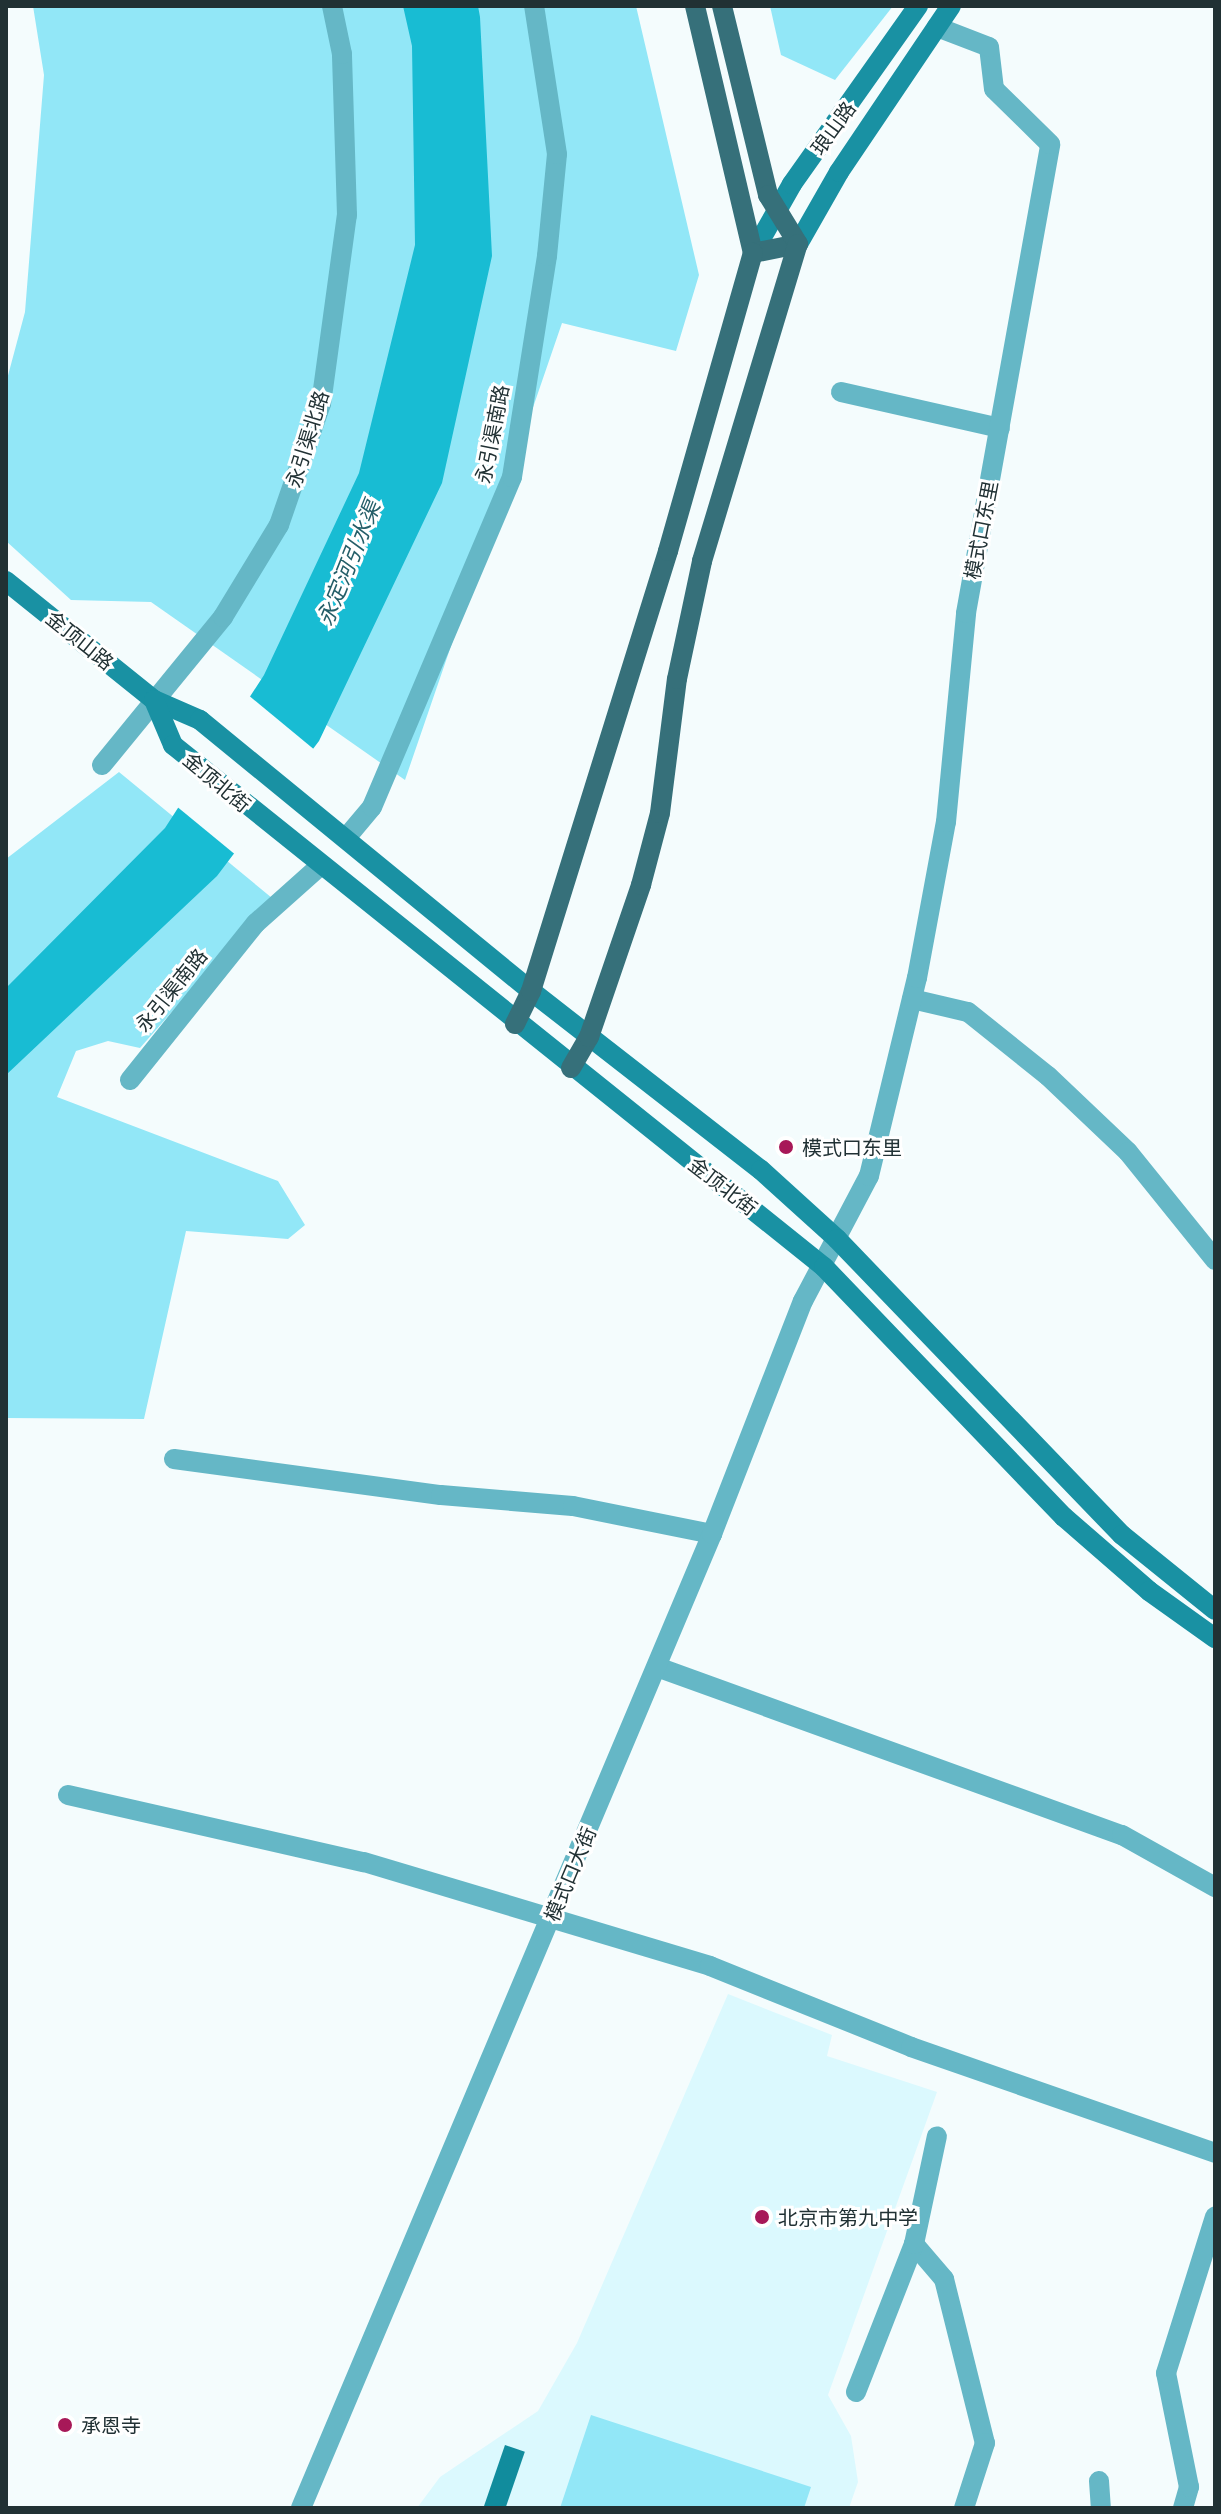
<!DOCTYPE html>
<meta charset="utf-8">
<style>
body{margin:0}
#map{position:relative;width:1221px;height:2514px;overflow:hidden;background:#f4fcfd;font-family:"PT Serif","Noto Sans SC",serif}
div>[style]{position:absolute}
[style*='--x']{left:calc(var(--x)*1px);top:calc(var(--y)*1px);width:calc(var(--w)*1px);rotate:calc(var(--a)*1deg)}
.built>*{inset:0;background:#dbf9fe}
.green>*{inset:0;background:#92e7f7}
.water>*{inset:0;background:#18bcd3}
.pier>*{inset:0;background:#f4fcfd}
.building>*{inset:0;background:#118c9d;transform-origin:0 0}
.street>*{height:20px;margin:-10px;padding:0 10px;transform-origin:10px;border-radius:10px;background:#65b7c6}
.secondary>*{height:20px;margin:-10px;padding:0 10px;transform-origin:10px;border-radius:10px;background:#1991a3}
.primary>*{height:20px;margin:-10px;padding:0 10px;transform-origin:10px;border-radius:10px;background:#36707a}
.dots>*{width:22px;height:22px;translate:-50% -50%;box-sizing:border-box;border:4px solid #fff;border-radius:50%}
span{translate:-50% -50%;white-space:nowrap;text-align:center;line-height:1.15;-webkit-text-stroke:6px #fff;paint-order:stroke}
.street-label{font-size:20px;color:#213134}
.poi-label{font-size:20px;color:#213134}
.left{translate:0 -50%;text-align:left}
.water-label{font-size:22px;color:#245e68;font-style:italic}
.frame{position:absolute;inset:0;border:8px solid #213134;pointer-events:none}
</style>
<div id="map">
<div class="built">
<i style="clip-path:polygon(728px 1994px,832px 2035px,827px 2056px,937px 2092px,828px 2395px,851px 2436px,858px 2482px,849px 2508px,417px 2508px,440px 2477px,538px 2411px,577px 2343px)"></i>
</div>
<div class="green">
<i style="clip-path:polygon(33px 6px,636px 6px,699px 275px,676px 351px,562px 323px,405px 780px,151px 602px,71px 600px,6px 541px,6px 383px,25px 312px,44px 75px)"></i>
<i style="clip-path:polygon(770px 6px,893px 6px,835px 80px,781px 55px)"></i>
<i style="clip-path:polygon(119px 772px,272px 898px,140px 1048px,108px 1041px,76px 1051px,57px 1097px,278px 1181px,305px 1225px,288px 1239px,186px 1231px,144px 1419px,6px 1418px,6px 859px)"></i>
<i style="clip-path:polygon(591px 2415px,811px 2487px,804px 2508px,560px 2508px)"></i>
</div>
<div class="water">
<i style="clip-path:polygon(403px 6px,478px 6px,480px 17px,492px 256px,442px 483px,319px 741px,217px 876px,6px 1075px,6px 988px,165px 828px,264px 675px,359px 473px,415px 245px,412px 46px)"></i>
</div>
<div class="pier">
<i style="clip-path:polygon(247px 694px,316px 751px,237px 856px,175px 805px)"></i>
</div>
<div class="building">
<i style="left:505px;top:2445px;width:21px;height:66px;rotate:19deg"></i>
</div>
<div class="street">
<i style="--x:841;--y:392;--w:163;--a:12.8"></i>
<i style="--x:102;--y:765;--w:191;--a:-50.7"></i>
<i style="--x:223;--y:617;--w:108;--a:-58.7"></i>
<i style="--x:279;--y:525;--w:128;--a:-70.9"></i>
<i style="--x:321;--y:404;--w:191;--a:-82.2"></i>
<i style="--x:347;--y:215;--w:161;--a:-91.8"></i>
<i style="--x:342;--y:54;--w:49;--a:-101.8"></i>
<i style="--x:346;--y:838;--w:40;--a:-50"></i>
<i style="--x:372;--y:807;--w:358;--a:-67"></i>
<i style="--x:512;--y:477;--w:224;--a:-81"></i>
<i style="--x:547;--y:256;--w:102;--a:-84.4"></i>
<i style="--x:557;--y:154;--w:150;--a:-98.8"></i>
<i style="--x:912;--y:999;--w:57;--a:13.1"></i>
<i style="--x:968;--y:1012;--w:102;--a:38.7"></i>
<i style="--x:1048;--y:1076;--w:110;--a:43.5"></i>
<i style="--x:1128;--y:1152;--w:139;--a:51.1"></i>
<i style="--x:130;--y:1080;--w:201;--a:-51.3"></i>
<i style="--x:256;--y:923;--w:86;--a:-41.7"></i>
<i style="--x:174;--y:1459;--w:269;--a:7.7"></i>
<i style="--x:441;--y:1495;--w:132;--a:4.8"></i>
<i style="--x:573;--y:1506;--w:142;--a:11.4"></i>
<i style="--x:657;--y:1667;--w:494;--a:19.9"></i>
<i style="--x:1122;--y:1835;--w:107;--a:29.2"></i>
<i style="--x:68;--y:1795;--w:303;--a:12.8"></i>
<i style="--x:364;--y:1862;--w:361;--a:16.7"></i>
<i style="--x:710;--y:1966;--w:217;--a:21.9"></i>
<i style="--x:911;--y:2047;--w:322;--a:19.2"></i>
<i style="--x:914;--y:2244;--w:46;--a:49.4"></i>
<i style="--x:944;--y:2279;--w:169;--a:76"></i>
<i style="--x:985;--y:2443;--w:68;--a:107.9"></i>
<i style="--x:856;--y:2392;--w:159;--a:-68.6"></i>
<i style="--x:914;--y:2244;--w:110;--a:-78"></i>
<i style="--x:1099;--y:2481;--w:27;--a:86"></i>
<i style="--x:301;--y:2508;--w:1057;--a:-67.12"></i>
<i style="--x:712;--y:1534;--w:250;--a:-68.7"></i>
<i style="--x:803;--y:1301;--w:141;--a:-62.2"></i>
<i style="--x:869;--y:1176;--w:204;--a:-76.4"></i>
<i style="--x:917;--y:978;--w:159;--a:-79.5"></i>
<i style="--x:946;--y:822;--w:210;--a:-84.5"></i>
<i style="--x:966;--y:613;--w:476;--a:-79.8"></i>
<i style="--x:1050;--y:144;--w:78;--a:-135.5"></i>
<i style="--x:994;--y:89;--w:42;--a:-96.8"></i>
<i style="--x:989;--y:47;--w:56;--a:-159"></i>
<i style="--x:1183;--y:2508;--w:22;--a:-74"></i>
<i style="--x:1189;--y:2487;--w:116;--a:-101.4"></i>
<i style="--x:1166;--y:2373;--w:164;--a:-72.6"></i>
</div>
<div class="secondary">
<i style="--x:798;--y:244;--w:83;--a:-60.3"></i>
<i style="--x:839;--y:172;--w:200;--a:-56"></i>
<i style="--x:753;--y:253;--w:79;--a:-60.5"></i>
<i style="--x:792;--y:184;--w:218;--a:-54.7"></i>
<i style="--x:6;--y:581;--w:190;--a:38.8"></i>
<i style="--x:154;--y:700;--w:50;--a:23.5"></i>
<i style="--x:200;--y:720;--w:428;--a:39.3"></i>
<i style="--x:531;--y:991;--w:291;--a:37.9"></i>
<i style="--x:761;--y:1170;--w:103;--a:42.2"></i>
<i style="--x:837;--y:1239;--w:411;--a:46.1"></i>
<i style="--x:1122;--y:1535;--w:119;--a:38.9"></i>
<i style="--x:154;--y:700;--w:49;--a:67.1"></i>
<i style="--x:173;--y:745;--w:834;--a:38.72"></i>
<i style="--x:824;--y:1267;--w:347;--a:46.2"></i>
<i style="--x:1064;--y:1517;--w:113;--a:41"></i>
<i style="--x:1149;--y:1591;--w:81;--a:35.5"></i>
</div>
<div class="primary">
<i style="--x:695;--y:6;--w:254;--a:76.8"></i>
<i style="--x:753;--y:253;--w:46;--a:-11.3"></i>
<i style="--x:722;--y:6;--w:195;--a:76.3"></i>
<i style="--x:768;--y:195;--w:57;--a:58.5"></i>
<i style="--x:515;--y:1024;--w:37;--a:-64"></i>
<i style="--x:531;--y:991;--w:461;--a:-72.7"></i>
<i style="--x:668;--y:551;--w:310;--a:-74.1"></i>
<i style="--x:571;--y:1068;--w:36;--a:-60"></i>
<i style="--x:589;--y:1037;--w:161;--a:-71.1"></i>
<i style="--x:641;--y:885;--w:74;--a:-75.2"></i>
<i style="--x:660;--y:813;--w:135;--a:-82.8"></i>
<i style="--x:677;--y:679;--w:121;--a:-78"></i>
<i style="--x:702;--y:561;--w:331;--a:-73.2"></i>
</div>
<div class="dots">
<i style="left:786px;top:1147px;background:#a71858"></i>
<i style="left:762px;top:2217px;background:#a71858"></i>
<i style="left:65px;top:2425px;background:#a71858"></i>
</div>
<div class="street-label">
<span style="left:833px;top:128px;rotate:-54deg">琅山路</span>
<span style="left:492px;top:434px;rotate:-79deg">永引渠南路</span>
<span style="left:307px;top:439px;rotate:-73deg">永引渠北路</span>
<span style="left:981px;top:530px;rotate:-79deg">模式口东里</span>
<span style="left:80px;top:640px;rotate:39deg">金顶山路</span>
<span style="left:217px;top:782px;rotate:40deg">金顶北街</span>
<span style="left:171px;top:990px;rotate:-51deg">永引渠南路</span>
<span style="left:723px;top:1186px;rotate:38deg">金顶北街</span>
<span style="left:570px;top:1874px;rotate:-67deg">模式口大街</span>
</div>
<div class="poi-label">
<span class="left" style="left:802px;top:1147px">模式口东里</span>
<span class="left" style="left:778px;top:2217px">北京市第九中学</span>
<span class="left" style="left:81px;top:2425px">承恩寺</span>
</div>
<div class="water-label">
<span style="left:348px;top:563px;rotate:-68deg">永定河引水渠</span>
</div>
<div class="frame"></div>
</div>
